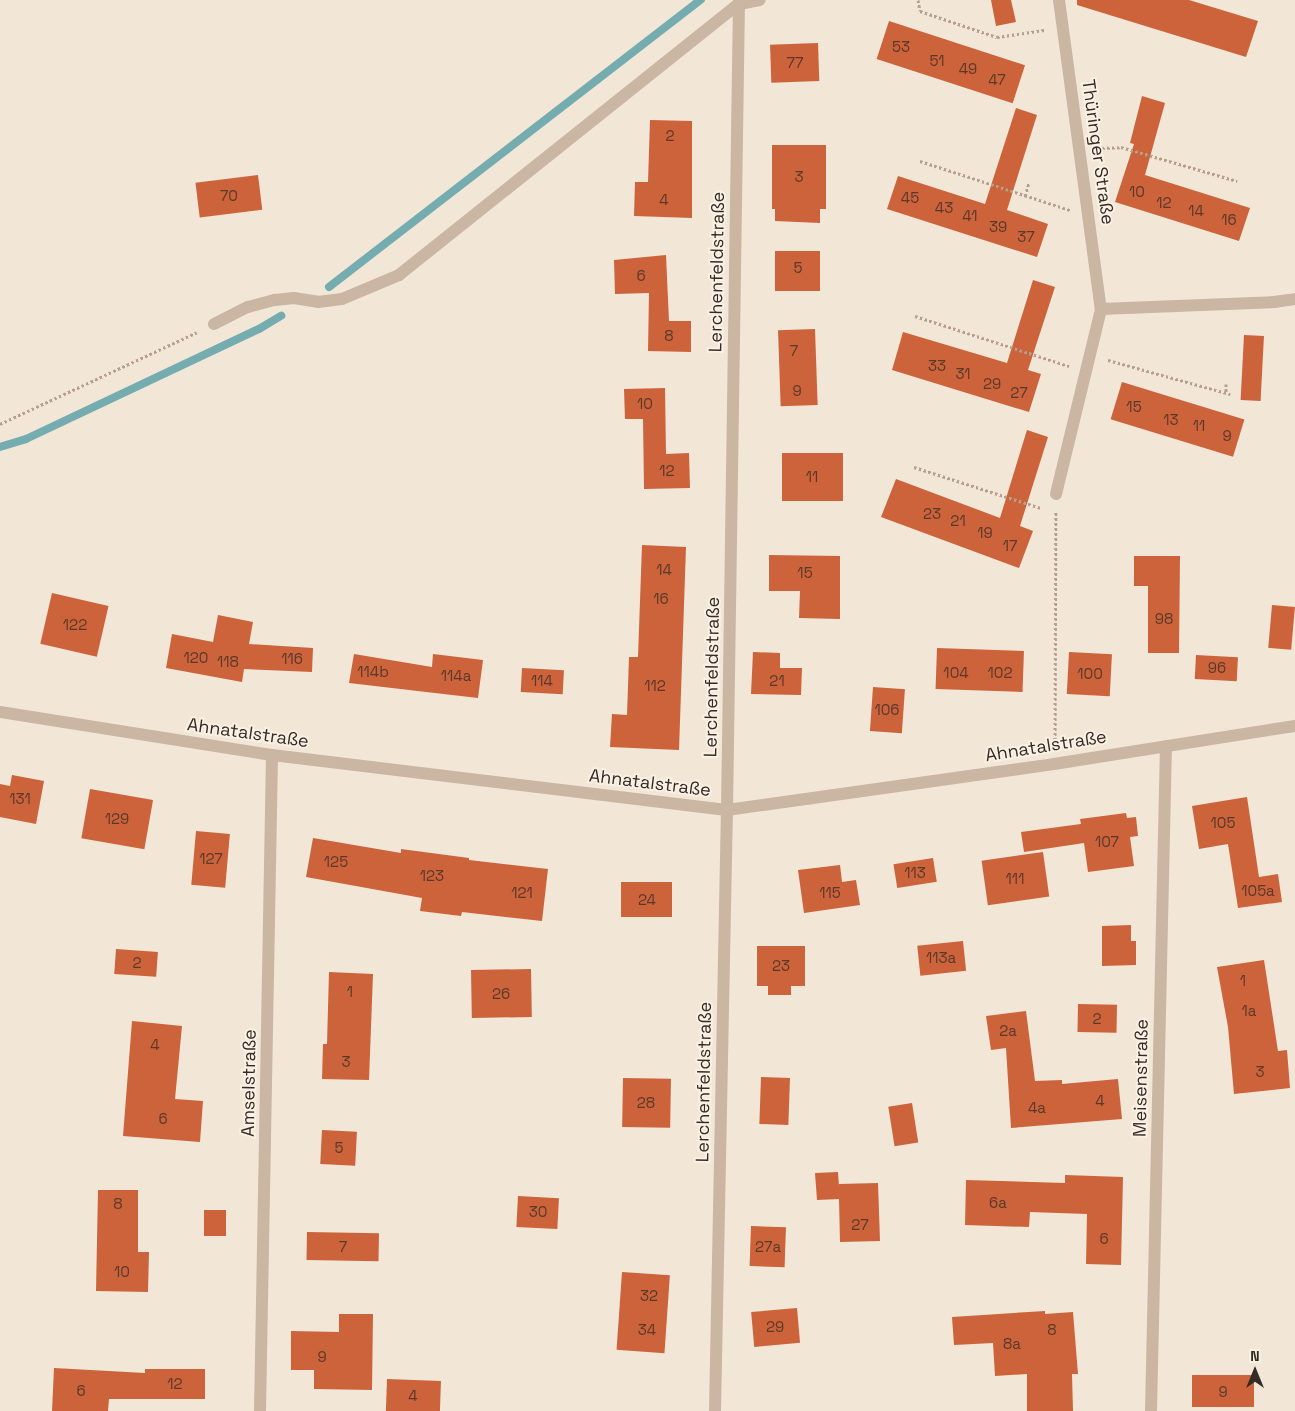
<!DOCTYPE html>
<meta charset="utf-8">
<style>
body{margin:0}
#map{position:relative;width:1295px;height:1411px;overflow:hidden;background:#f2e6d7;font-family:"Space Grotesk",sans-serif}
div>[style]{position:absolute}
[style*='--x']{left:calc(var(--x)*1px);top:calc(var(--y)*1px);width:calc(var(--w)*1px);rotate:calc(var(--a)*1deg)}
.stream>*{height:8px;margin:-4px;padding:0 4px;transform-origin:4px;border-radius:4px;background:#74acb0}
.building>*{inset:0;background:#cc633b;transform-origin:0 0}
.path>*{height:3px;margin-top:-1.5px;transform-origin:0;background:repeating-linear-gradient(90deg,#b6a08d 0 2.5px,transparent 0 5px)}
.service>*{height:12px;margin:-6px;padding:0 6px;transform-origin:6px;border-radius:6px;background:#cab6a2}
.minor>*{height:12px;margin:-6px;padding:0 6px;transform-origin:6px;border-radius:6px;background:#cab6a2}
.tertiary>*{height:12px;margin:-6px;padding:0 6px;transform-origin:6px;border-radius:6px;background:#cab6a2}
span{translate:-50% -50%;white-space:nowrap;text-align:center;line-height:1.15;-webkit-text-stroke:4px #faf0e3;paint-order:stroke}
.number-label{font-size:15px;color:#5b392a}
.number-label span{-webkit-text-stroke-width:0}
.street-label{font-size:18px;color:#352b25}
.north{position:absolute;left:1230px;top:1346px;width:50px;height:50px;-webkit-text-stroke:4px #faf0e3;paint-order:stroke;rotate:0deg;font-size:14px;font-weight:700;line-height:20px;text-align:center;color:#352b25}
.north::after{content:'';display:block;margin:auto;width:18px;height:22px;background:#352b25;clip-path:polygon(50% 0,100% 100%,50% 72%,0 100%)}
</style>
<div id="map">
<div class="stream">
<i style="--x:329;--y:287;--w:470;--a:-37.7"></i>
<i style="--x:0;--y:447;--w:27;--a:-17"></i>
<i style="--x:26;--y:439;--w:258;--a:-25.3"></i>
<i style="--x:259;--y:329;--w:26;--a:-31"></i>
</div>
<div class="building">
<i style="clip-path:polygon(991px 0,1011px 0,1016px 22px,996px 26px)"></i>
<i style="clip-path:polygon(1077px 0,1189px 0,1258px 21px,1246px 57px,1077px 5px)"></i>
<i style="left:889px;top:21px;width:143px;height:40px;rotate:18deg"></i>
<i style="left:818px;top:43px;width:38px;height:48px;rotate:88deg"></i>
<i style="clip-path:polygon(1142px 96px,1165px 103px,1145px 175px,1250px 208px,1239px 241px,1115px 202px,1134px 144px,1130px 143px)"></i>
<i style="clip-path:polygon(1016px 108px,1037px 115px,1007px 210px,1048px 224px,1037px 257px,887px 209px,898px 176px,985px 204px)"></i>
<i style="clip-path:polygon(650px 120px,692px 121px,692px 218px,634px 216px,635px 182px,648px 182px)"></i>
<i style="clip-path:polygon(772px 145px,826px 145px,826px 209px,820px 209px,820px 223px,775px 221px,775px 209px,772px 209px)"></i>
<i style="left:258px;top:175px;width:35px;height:63px;rotate:83deg"></i>
<i style="left:820px;top:251px;width:40px;height:45px;rotate:90deg"></i>
<i style="clip-path:polygon(666px 255px,669px 321px,691px 321px,691px 352px,648px 351px,649px 293px,615px 294px,614px 260px)"></i>
<i style="clip-path:polygon(1033px 280px,1055px 287px,1028px 370px,1041px 374px,1029px 412px,892px 370px,903px 332px,1007px 363px)"></i>
<i style="left:815px;top:329px;width:76px;height:37px;rotate:88deg"></i>
<i style="left:1244px;top:335px;width:20px;height:65px;rotate:3deg"></i>
<i style="left:1122px;top:382px;width:128px;height:39px;rotate:17deg"></i>
<i style="clip-path:polygon(665px 388px,666px 454px,689px 453px,690px 488px,644px 489px,643px 419px,625px 419px,624px 389px)"></i>
<i style="clip-path:polygon(1027px 430px,1048px 437px,1020px 526px,1033px 531px,1019px 568px,881px 517px,896px 479px,1000px 518px)"></i>
<i style="left:782px;top:453px;width:61px;height:48px"></i>
<i style="clip-path:polygon(642px 545px,686px 547px,679px 750px,610px 747px,612px 714px,627px 715px,629px 657px,638px 657px)"></i>
<i style="clip-path:polygon(769px 555px,840px 556px,840px 619px,799px 618px,800px 591px,769px 591px)"></i>
<i style="clip-path:polygon(1134px 556px,1180px 556px,1179px 653px,1148px 653px,1148px 586px,1134px 586px)"></i>
<i style="left:52px;top:593px;width:58px;height:52px;rotate:13deg"></i>
<i style="left:1272px;top:605px;width:23px;height:43px;rotate:5deg"></i>
<i style="clip-path:polygon(218px 615px,253px 622px,249px 644px,313px 648px,312px 672px,244px 669px,242px 682px,166px 668px,172px 634px,213px 642px)"></i>
<i style="left:937px;top:648px;width:87px;height:41px;rotate:2deg"></i>
<i style="clip-path:polygon(753px 652px,780px 653px,780px 668px,802px 668px,801px 695px,751px 694px)"></i>
<i style="left:1069px;top:652px;width:43px;height:42px;rotate:3deg"></i>
<i style="clip-path:polygon(354px 654px,432px 667px,433px 654px,483px 660px,478px 698px,349px 683px)"></i>
<i style="left:1196px;top:655px;width:42px;height:24px;rotate:3deg"></i>
<i style="left:522px;top:668px;width:42px;height:24px;rotate:3deg"></i>
<i style="left:873px;top:687px;width:32px;height:44px;rotate:4deg"></i>
<i style="clip-path:polygon(12px 775px,44px 781px,36px 824px,0 817px,0 784px,10px 786px)"></i>
<i style="left:90px;top:789px;width:64px;height:50px;rotate:10deg"></i>
<i style="clip-path:polygon(1247px 797px,1259px 877px,1278px 874px,1282px 902px,1238px 908px,1228px 844px,1199px 849px,1192px 806px)"></i>
<i style="clip-path:polygon(1126px 813px,1127px 818px,1136px 817px,1138px 836px,1130px 837px,1134px 866px,1088px 872px,1084px 843px,1024px 852px,1021px 832px,1081px 824px,1080px 819px)"></i>
<i style="left:196px;top:831px;width:34px;height:54px;rotate:5deg"></i>
<i style="clip-path:polygon(313px 838px,401px 853px,401px 849px,469px 858px,469px 860px,548px 869px,542px 921px,462px 912px,461px 916px,420px 911px,422px 898px,306px 877px)"></i>
<i style="left:1043px;top:852px;width:45px;height:62px;rotate:82deg"></i>
<i style="left:933px;top:858px;width:24px;height:40px;rotate:81deg"></i>
<i style="clip-path:polygon(840px 865px,842px 882px,856px 880px,860px 905px,804px 913px,798px 870px)"></i>
<i style="left:672px;top:882px;width:35px;height:51px;rotate:90deg"></i>
<i style="clip-path:polygon(1131px 925px,1131px 941px,1136px 941px,1136px 965px,1102px 966px,1102px 926px)"></i>
<i style="left:963px;top:941px;width:30px;height:46px;rotate:84deg"></i>
<i style="clip-path:polygon(757px 946px,805px 946px,805px 986px,791px 986px,791px 995px,768px 995px,768px 986px,757px 986px)"></i>
<i style="left:116px;top:949px;width:42px;height:25px;rotate:4deg"></i>
<i style="clip-path:polygon(1264px 960px,1278px 1051px,1287px 1050px,1290px 1088px,1234px 1094px,1228px 1027px,1217px 967px)"></i>
<i style="left:531px;top:969px;width:48px;height:60px;rotate:89deg"></i>
<i style="clip-path:polygon(329px 972px,373px 974px,369px 1080px,322px 1079px,323px 1044px,327px 1044px)"></i>
<i style="left:1078px;top:1004px;width:39px;height:28px;rotate:1deg"></i>
<i style="clip-path:polygon(1026px 1011px,1035px 1081px,1062px 1080px,1062px 1084px,1118px 1079px,1122px 1119px,1011px 1128px,1006px 1048px,991px 1050px,986px 1016px)"></i>
<i style="clip-path:polygon(132px 1021px,182px 1026px,175px 1099px,203px 1101px,200px 1142px,123px 1136px)"></i>
<i style="left:761px;top:1077px;width:29px;height:47px;rotate:2deg"></i>
<i style="left:623px;top:1078px;width:48px;height:49px;rotate:1deg"></i>
<i style="left:912px;top:1103px;width:40px;height:24px;rotate:81deg"></i>
<i style="left:322px;top:1130px;width:35px;height:34px;rotate:3deg"></i>
<i style="clip-path:polygon(838px 1172px,839px 1187px,839px 1184px,878px 1183px,880px 1241px,840px 1242px,839px 1199px,817px 1200px,815px 1173px)"></i>
<i style="clip-path:polygon(1065px 1175px,1123px 1177px,1121px 1265px,1086px 1264px,1087px 1214px,1030px 1212px,1029px 1227px,965px 1225px,966px 1180px,1065px 1183px)"></i>
<i style="clip-path:polygon(98px 1190px,138px 1190px,138px 1252px,149px 1252px,148px 1292px,96px 1291px)"></i>
<i style="left:518px;top:1196px;width:41px;height:31px;rotate:3deg"></i>
<i style="left:204px;top:1210px;width:22px;height:26px"></i>
<i style="left:751px;top:1226px;width:35px;height:40px;rotate:2deg"></i>
<i style="left:307px;top:1232px;width:72px;height:28px;rotate:1deg"></i>
<i style="left:622px;top:1272px;width:48px;height:78px;rotate:4deg"></i>
<i style="left:797px;top:1308px;width:35px;height:46px;rotate:85deg"></i>
<i style="clip-path:polygon(1045px 1311px,1045px 1314px,1073px 1312px,1078px 1374px,1072px 1374px,1073px 1411px,1027px 1411px,1027px 1374px,995px 1376px,993px 1343px,954px 1345px,952px 1317px)"></i>
<i style="clip-path:polygon(339px 1314px,373px 1314px,372px 1390px,314px 1389px,314px 1370px,291px 1370px,291px 1331px,339px 1332px)"></i>
<i style="clip-path:polygon(54px 1368px,145px 1373px,145px 1369px,205px 1369px,205px 1399px,109px 1399px,108px 1411px,52px 1411px)"></i>
<i style="left:1254px;top:1375px;width:32px;height:62px;rotate:90deg"></i>
<i style="left:387px;top:1379px;width:54px;height:32px;rotate:2deg"></i>
</div>
<div class="path">
<i style="--x:918;--y:0;--w:11;--a:80"></i>
<i style="--x:920;--y:11;--w:81;--a:18.7"></i>
<i style="--x:997;--y:37;--w:48;--a:-8.5"></i>
<i style="--x:1097;--y:148;--w:24;--a:-2"></i>
<i style="--x:1121;--y:147;--w:121;--a:16.3"></i>
<i style="--x:920;--y:161;--w:158;--a:18.1"></i>
<i style="--x:1025;--y:196;--w:14;--a:-73"></i>
<i style="--x:915;--y:316;--w:162;--a:18"></i>
<i style="--x:1108;--y:360;--w:127;--a:15.6"></i>
<i style="--x:1226;--y:384;--w:9;--a:90"></i>
<i style="--x:0;--y:424;--w:217;--a:-25"></i>
<i style="--x:914;--y:467;--w:133;--a:17.9"></i>
<i style="--x:1055;--y:745;--w:233;--a:-89.8"></i>
</div>
<div class="service">
<i style="--x:214;--y:324;--w:38;--a:-27"></i>
<i style="--x:248;--y:307;--w:28;--a:-15"></i>
<i style="--x:275;--y:300;--w:19;--a:-6"></i>
<i style="--x:294;--y:298;--w:24;--a:9"></i>
<i style="--x:318;--y:302;--w:24;--a:-7"></i>
<i style="--x:342;--y:299;--w:62;--a:-22.8"></i>
<i style="--x:399;--y:275;--w:435;--a:-38.6"></i>
</div>
<div class="minor">
<i style="--x:1059;--y:0;--w:312;--a:82.3"></i>
<i style="--x:1101;--y:309;--w:173;--a:-2.3"></i>
<i style="--x:1274;--y:302;--w:21;--a:-8"></i>
<i style="--x:739;--y:4;--w:21;--a:-11"></i>
<i style="--x:1056;--y:494;--w:190;--a:-76.3"></i>
<i style="--x:260;--y:1411;--w:656;--a:-88.95"></i>
<i style="--x:715;--y:1411;--w:601;--a:-88.86"></i>
<i style="--x:727;--y:810;--w:810;--a:-89.15"></i>
<i style="--x:1151;--y:1411;--w:665;--a:-88.71"></i>
</div>
<div class="tertiary">
<i style="--x:0;--y:712;--w:275;--a:9"></i>
<i style="--x:272;--y:755;--w:458;--a:6.9"></i>
<i style="--x:727;--y:810;--w:330;--a:-8"></i>
<i style="--x:1054;--y:764;--w:244;--a:-9"></i>
</div>
<div class="number-label">
<span style="left:901px;top:47px">53</span>
<span style="left:937px;top:61px">51</span>
<span style="left:795px;top:63px">77</span>
<span style="left:968px;top:69px">49</span>
<span style="left:997px;top:80px">47</span>
<span style="left:670px;top:136px">2</span>
<span style="left:799px;top:177px">3</span>
<span style="left:1137px;top:192px">10</span>
<span style="left:229px;top:196px">70</span>
<span style="left:910px;top:198px">45</span>
<span style="left:664px;top:200px">4</span>
<span style="left:1164px;top:203px">12</span>
<span style="left:944px;top:208px">43</span>
<span style="left:1196px;top:211px">14</span>
<span style="left:970px;top:216px">41</span>
<span style="left:1229px;top:220px">16</span>
<span style="left:998px;top:227px">39</span>
<span style="left:1026px;top:237px">37</span>
<span style="left:798px;top:268px">5</span>
<span style="left:641px;top:276px">6</span>
<span style="left:669px;top:336px">8</span>
<span style="left:794px;top:351px">7</span>
<span style="left:937px;top:366px">33</span>
<span style="left:963px;top:374px">31</span>
<span style="left:992px;top:384px">29</span>
<span style="left:797px;top:391px">9</span>
<span style="left:1019px;top:393px">27</span>
<span style="left:645px;top:404px">10</span>
<span style="left:1134px;top:407px">15</span>
<span style="left:1171px;top:420px">13</span>
<span style="left:1199px;top:426px">11</span>
<span style="left:1227px;top:436px">9</span>
<span style="left:667px;top:471px">12</span>
<span style="left:812px;top:477px">11</span>
<span style="left:932px;top:514px">23</span>
<span style="left:958px;top:521px">21</span>
<span style="left:985px;top:533px">19</span>
<span style="left:1010px;top:546px">17</span>
<span style="left:664px;top:570px">14</span>
<span style="left:805px;top:573px">15</span>
<span style="left:661px;top:599px">16</span>
<span style="left:1164px;top:619px">98</span>
<span style="left:75px;top:625px">122</span>
<span style="left:196px;top:658px">120</span>
<span style="left:292px;top:659px">116</span>
<span style="left:228px;top:662px">118</span>
<span style="left:1217px;top:668px">96</span>
<span style="left:373px;top:672px">114b</span>
<span style="left:956px;top:673px">104</span>
<span style="left:1000px;top:673px">102</span>
<span style="left:1090px;top:674px">100</span>
<span style="left:456px;top:676px">114a</span>
<span style="left:542px;top:681px">114</span>
<span style="left:777px;top:681px">21</span>
<span style="left:655px;top:686px">112</span>
<span style="left:887px;top:710px">106</span>
<span style="left:20px;top:799px">131</span>
<span style="left:117px;top:819px">129</span>
<span style="left:1223px;top:823px">105</span>
<span style="left:1107px;top:842px">107</span>
<span style="left:211px;top:859px">127</span>
<span style="left:336px;top:862px">125</span>
<span style="left:915px;top:873px">113</span>
<span style="left:432px;top:876px">123</span>
<span style="left:1015px;top:879px">111</span>
<span style="left:1258px;top:891px">105a</span>
<span style="left:522px;top:893px">121</span>
<span style="left:830px;top:893px">115</span>
<span style="left:647px;top:900px">24</span>
<span style="left:941px;top:958px">113a</span>
<span style="left:137px;top:963px">2</span>
<span style="left:781px;top:966px">23</span>
<span style="left:1243px;top:981px">1</span>
<span style="left:350px;top:992px">1</span>
<span style="left:501px;top:994px">26</span>
<span style="left:1249px;top:1011px">1a</span>
<span style="left:1097px;top:1019px">2</span>
<span style="left:1008px;top:1031px">2a</span>
<span style="left:155px;top:1045px">4</span>
<span style="left:346px;top:1062px">3</span>
<span style="left:1260px;top:1072px">3</span>
<span style="left:1100px;top:1101px">4</span>
<span style="left:646px;top:1103px">28</span>
<span style="left:1037px;top:1108px">4a</span>
<span style="left:163px;top:1119px">6</span>
<span style="left:339px;top:1148px">5</span>
<span style="left:998px;top:1203px">6a</span>
<span style="left:118px;top:1204px">8</span>
<span style="left:538px;top:1212px">30</span>
<span style="left:860px;top:1225px">27</span>
<span style="left:1104px;top:1239px">6</span>
<span style="left:343px;top:1247px">7</span>
<span style="left:768px;top:1247px">27a</span>
<span style="left:122px;top:1272px">10</span>
<span style="left:649px;top:1296px">32</span>
<span style="left:775px;top:1327px">29</span>
<span style="left:647px;top:1330px">34</span>
<span style="left:1052px;top:1330px">8</span>
<span style="left:1012px;top:1344px">8a</span>
<span style="left:322px;top:1357px">9</span>
<span style="left:175px;top:1384px">12</span>
<span style="left:81px;top:1391px">6</span>
<span style="left:1223px;top:1392px">9</span>
<span style="left:413px;top:1396px">4</span>
</div>
<div class="street-label">
<span style="left:1098px;top:152px;rotate:82deg">Thüringer Straße</span>
<span style="left:717px;top:272px;rotate:-89deg">Lerchenfeldstraße</span>
<span style="left:712px;top:677px;rotate:-89deg">Lerchenfeldstraße</span>
<span style="left:248px;top:733px;rotate:8deg">Ahnatalstraße</span>
<span style="left:1046px;top:746px;rotate:-9deg">Ahnatalstraße</span>
<span style="left:650px;top:783px;rotate:7deg">Ahnatalstraße</span>
<span style="left:1141px;top:1078px;rotate:-89deg">Meisenstraße</span>
<span style="left:704px;top:1082px;rotate:-89deg">Lerchenfeldstraße</span>
<span style="left:249px;top:1083px;rotate:-89deg">Amselstraße</span>
</div>
<div class="north">N</div>
</div>
